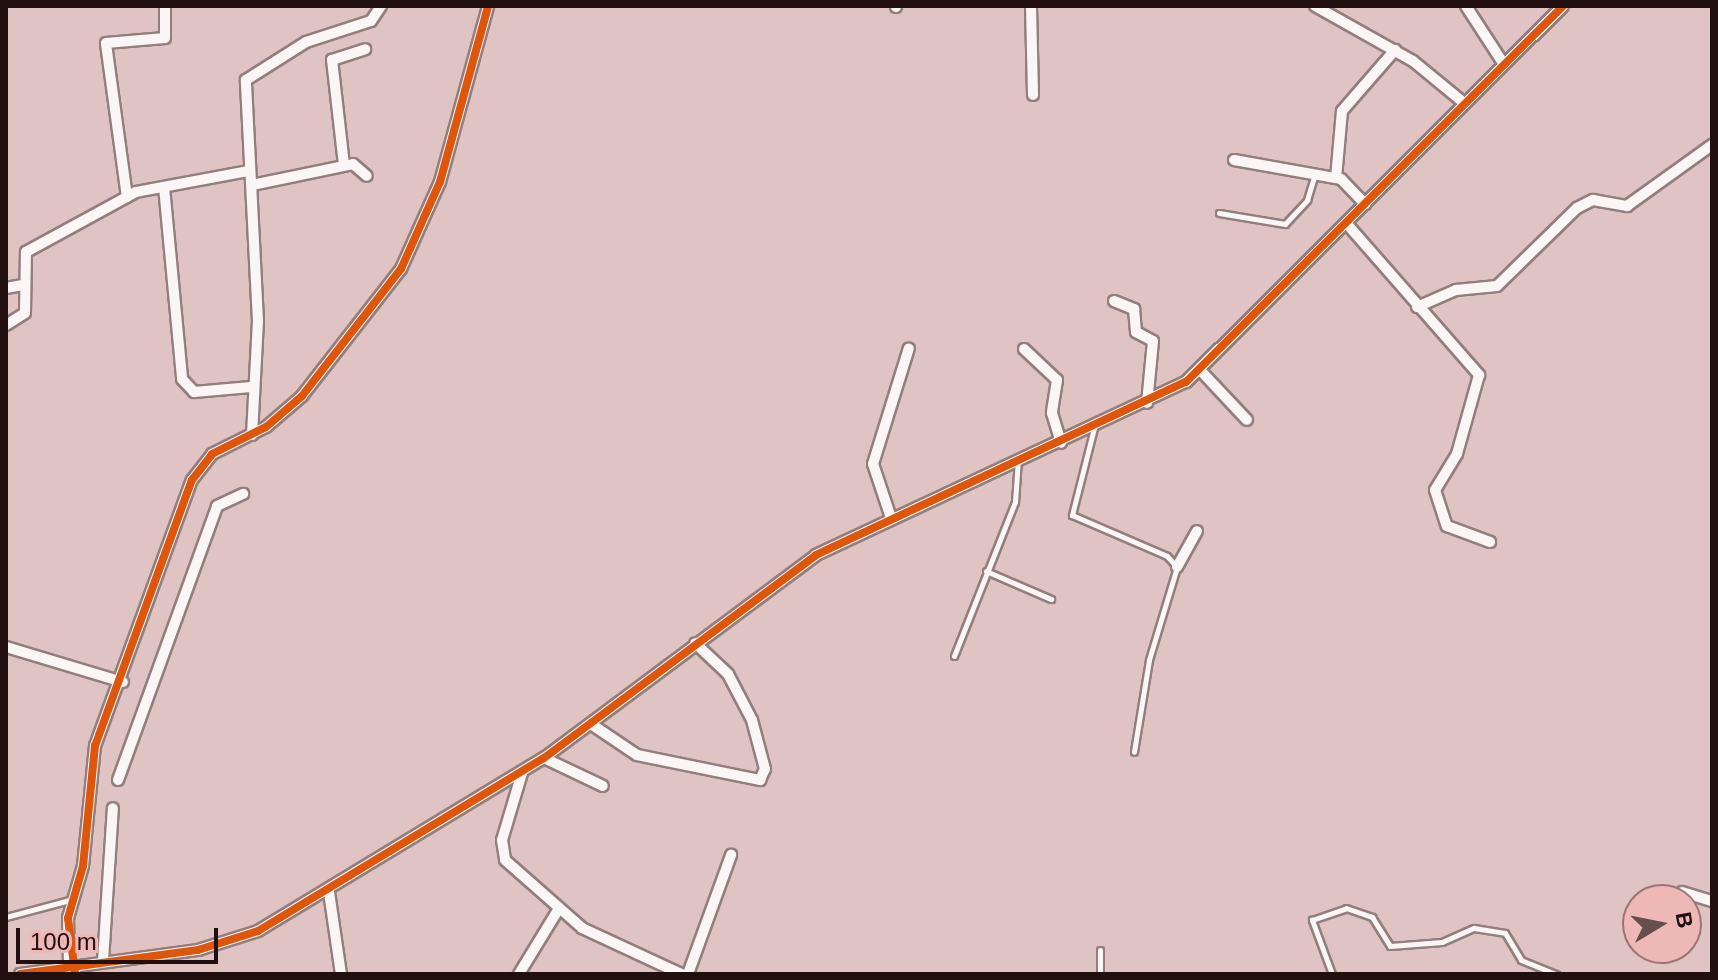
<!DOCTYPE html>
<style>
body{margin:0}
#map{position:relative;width:1718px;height:980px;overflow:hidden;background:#e0c4c3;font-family:Helvetica,sans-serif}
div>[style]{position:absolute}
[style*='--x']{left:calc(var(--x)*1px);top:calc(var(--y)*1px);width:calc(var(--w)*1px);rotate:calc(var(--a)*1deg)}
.roads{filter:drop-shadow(2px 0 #927e7d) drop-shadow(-2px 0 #927e7d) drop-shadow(0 2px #927e7d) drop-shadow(0 -2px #927e7d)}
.service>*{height:5px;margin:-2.5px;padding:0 2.5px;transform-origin:2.5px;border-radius:2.5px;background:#faf6f6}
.minor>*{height:10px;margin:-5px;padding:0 5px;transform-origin:5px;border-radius:5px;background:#faf6f6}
.cycleway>*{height:8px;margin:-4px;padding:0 4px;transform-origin:4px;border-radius:4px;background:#de550c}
span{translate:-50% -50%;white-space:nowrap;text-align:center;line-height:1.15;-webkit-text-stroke:8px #edb8b6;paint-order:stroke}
.frame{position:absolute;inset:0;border:8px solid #220f0f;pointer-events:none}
.north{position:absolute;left:1622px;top:884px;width:80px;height:80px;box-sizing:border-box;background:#edb8b6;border:2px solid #9c7473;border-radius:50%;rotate:80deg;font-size:22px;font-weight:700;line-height:32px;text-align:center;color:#220f0f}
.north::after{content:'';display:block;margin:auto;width:28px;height:36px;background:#644e4e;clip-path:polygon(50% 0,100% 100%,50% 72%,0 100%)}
.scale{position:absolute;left:16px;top:928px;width:202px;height:36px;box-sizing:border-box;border:4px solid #220f0f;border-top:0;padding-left:10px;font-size:24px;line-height:28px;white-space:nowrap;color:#220f0f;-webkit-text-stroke:6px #edb8b6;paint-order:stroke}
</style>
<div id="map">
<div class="roads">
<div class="service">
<i style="--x:1219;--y:213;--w:67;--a:9.5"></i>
<i style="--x:1285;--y:224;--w:33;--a:-47"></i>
<i style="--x:1307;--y:200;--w:24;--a:-73"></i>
<i style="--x:1094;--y:428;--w:90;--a:104.2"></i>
<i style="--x:1072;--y:515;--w:103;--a:23.3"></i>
<i style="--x:1167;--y:556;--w:15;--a:48"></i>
<i style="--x:1177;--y:567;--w:97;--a:106.8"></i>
<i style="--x:1149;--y:660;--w:93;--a:99.3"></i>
<i style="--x:986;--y:571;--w:71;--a:23.3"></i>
<i style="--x:954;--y:656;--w:166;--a:-68.4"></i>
<i style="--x:1015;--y:502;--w:39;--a:-86"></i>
<i style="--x:6;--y:917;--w:69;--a:-15"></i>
<i style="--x:1100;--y:974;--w:24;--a:-90"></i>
<i style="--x:1332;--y:974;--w:58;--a:-110.3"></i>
<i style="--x:1312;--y:920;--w:36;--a:-19"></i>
<i style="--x:1346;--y:908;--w:28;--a:19"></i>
<i style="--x:1372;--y:917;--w:34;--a:58"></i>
<i style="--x:1390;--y:946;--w:52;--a:-4.4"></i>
<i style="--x:1442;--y:942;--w:35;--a:-24"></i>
<i style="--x:1474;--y:928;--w:31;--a:9"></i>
<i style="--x:1505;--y:933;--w:31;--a:59"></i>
<i style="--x:1521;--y:960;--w:38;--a:22"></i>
</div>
<div class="minor">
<i style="--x:1031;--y:6;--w:89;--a:88.7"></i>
<i style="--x:1315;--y:6;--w:112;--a:29.3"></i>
<i style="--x:1413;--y:61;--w:66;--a:39.5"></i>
<i style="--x:1466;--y:6;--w:68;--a:57"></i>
<i style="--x:896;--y:7;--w:1;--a:-90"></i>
<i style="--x:1234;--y:160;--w:109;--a:10.1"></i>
<i style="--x:1341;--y:179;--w:35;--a:46"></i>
<i style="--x:344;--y:165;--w:106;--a:-96.5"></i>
<i style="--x:332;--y:60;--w:35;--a:-18"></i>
<i style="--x:1336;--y:178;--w:67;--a:-84.9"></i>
<i style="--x:1342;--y:111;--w:81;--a:-49"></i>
<i style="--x:252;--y:185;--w:103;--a:-11.7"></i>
<i style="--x:353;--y:164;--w:18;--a:41"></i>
<i style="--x:164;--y:187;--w:193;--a:84.6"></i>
<i style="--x:182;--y:379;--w:18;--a:47"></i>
<i style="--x:194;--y:392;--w:57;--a:-5"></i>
<i style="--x:127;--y:197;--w:155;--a:-97.8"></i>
<i style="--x:106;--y:43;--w:59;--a:-4.8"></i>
<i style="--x:165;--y:38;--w:32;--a:-90"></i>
<i style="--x:1347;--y:224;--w:201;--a:48.8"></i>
<i style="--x:1479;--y:375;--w:82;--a:105.6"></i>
<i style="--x:1457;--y:454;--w:42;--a:121.4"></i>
<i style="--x:1435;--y:490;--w:38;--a:72"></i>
<i style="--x:1447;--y:526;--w:46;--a:20.4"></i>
<i style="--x:6;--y:288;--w:17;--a:-10"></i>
<i style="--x:1114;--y:301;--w:22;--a:22"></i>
<i style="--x:1134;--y:309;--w:23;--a:85"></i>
<i style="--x:1136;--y:332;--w:19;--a:28"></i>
<i style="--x:1153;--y:341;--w:62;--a:95.5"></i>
<i style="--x:1417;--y:307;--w:43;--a:-23.6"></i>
<i style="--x:1456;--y:290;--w:41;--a:-5.6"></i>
<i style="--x:1497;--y:286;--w:112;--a:-44.3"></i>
<i style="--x:1577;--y:208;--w:18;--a:-27"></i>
<i style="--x:1593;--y:200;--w:35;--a:10"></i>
<i style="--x:1627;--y:206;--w:105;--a:-35.7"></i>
<i style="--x:6;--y:325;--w:22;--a:-32"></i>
<i style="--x:25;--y:313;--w:61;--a:-89.1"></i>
<i style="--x:26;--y:252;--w:125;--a:-28.6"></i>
<i style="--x:136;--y:192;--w:114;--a:-10.6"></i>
<i style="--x:1024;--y:349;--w:45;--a:43.2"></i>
<i style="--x:1057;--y:380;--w:33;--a:99"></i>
<i style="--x:1052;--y:413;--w:31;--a:73"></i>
<i style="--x:1201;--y:371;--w:67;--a:46.8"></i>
<i style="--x:252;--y:435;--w:114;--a:-87"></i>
<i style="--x:258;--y:321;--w:241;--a:-92.9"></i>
<i style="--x:246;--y:80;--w:71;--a:-32.3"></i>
<i style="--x:306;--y:42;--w:68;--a:-17.9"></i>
<i style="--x:371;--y:21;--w:18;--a:-56"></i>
<i style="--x:891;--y:518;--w:57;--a:-108.4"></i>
<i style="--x:873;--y:464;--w:121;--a:-72.8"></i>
<i style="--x:1177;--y:567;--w:41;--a:-60.9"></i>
<i style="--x:6;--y:647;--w:122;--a:16.7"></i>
<i style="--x:591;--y:724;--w:55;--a:34"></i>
<i style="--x:637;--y:755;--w:126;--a:11.5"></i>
<i style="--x:760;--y:780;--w:12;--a:-66"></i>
<i style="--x:765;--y:769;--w:51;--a:-104.9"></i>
<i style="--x:752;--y:720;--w:52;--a:-117.6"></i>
<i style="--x:728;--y:674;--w:45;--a:-136.8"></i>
<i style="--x:544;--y:758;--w:65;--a:25.4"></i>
<i style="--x:522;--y:773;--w:70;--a:106.6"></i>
<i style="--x:502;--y:840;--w:20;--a:81"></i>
<i style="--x:505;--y:860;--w:103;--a:41.4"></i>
<i style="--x:582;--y:928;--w:109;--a:24.9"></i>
<i style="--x:118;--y:780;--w:291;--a:-70.1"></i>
<i style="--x:217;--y:506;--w:29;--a:-25"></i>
<i style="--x:329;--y:892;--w:83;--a:81.7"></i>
<i style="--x:1682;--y:892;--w:31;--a:17"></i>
<i style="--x:103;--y:961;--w:153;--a:-86.3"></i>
<i style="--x:20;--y:974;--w:180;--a:-7.7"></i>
<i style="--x:198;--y:950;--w:63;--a:-17.6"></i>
<i style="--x:258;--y:931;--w:334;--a:-31.2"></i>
<i style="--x:544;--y:758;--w:339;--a:-36.7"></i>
<i style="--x:816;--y:555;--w:408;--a:-25.1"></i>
<i style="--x:1186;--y:382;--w:532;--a:-44.92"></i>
<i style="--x:76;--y:974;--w:11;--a:-128"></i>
<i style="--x:69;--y:965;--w:47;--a:-91.2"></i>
<i style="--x:68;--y:918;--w:54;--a:-73.9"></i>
<i style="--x:83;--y:866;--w:121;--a:-84.3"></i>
<i style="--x:95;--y:746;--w:283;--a:-70"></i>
<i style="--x:192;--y:480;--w:33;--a:-52"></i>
<i style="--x:212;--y:454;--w:60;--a:-26.6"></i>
<i style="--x:266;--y:427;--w:48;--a:-40.7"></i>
<i style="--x:302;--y:396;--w:161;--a:-52.1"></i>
<i style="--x:401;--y:269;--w:95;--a:-65.9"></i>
<i style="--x:440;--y:182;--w:182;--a:-74.7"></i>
<i style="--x:519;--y:974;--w:75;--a:-58.6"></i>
<i style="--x:688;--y:974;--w:127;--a:-70.1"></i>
</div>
</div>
<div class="cycleway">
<i style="--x:75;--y:973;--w:55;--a:-97.3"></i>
<i style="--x:68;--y:918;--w:54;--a:-73.9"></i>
<i style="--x:83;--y:866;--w:121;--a:-84.3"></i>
<i style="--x:95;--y:746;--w:283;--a:-70"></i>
<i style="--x:192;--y:480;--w:33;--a:-52"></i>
<i style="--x:212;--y:454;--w:60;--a:-26.6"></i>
<i style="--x:266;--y:427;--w:48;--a:-40.7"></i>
<i style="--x:302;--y:396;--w:161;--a:-52.1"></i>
<i style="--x:401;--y:269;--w:95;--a:-65.9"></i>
<i style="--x:440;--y:182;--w:182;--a:-74.7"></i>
<i style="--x:20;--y:974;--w:180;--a:-7.7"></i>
<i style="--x:198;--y:950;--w:63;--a:-17.6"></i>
<i style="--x:258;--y:931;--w:334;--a:-31.2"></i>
<i style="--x:544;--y:758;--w:339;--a:-36.7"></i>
<i style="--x:816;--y:555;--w:408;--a:-25.1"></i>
<i style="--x:1186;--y:382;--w:532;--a:-44.92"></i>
</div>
<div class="frame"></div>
<div class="north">B</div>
<div class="scale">100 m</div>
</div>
